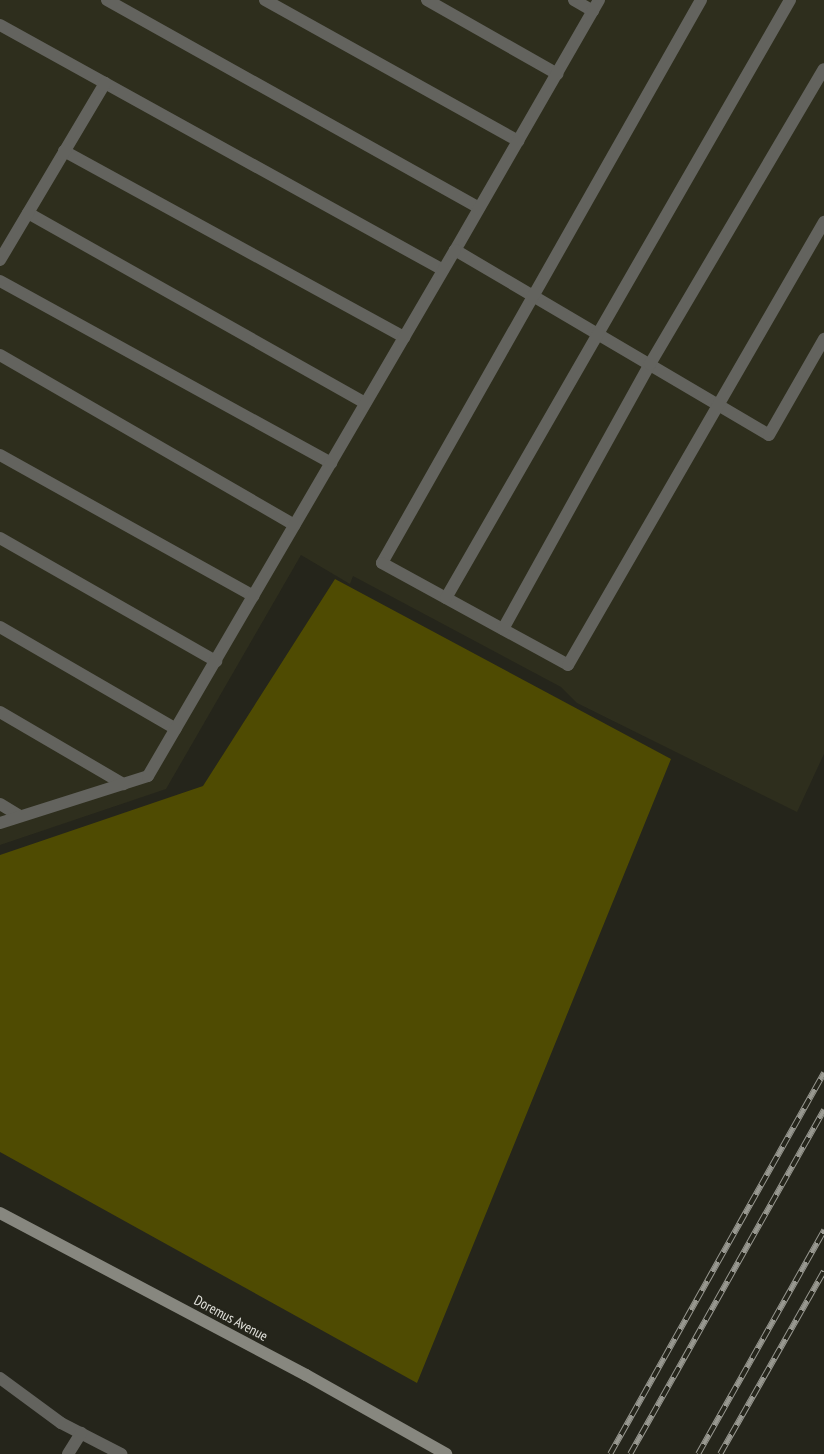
<!DOCTYPE html>
<style>
body{margin:0}
#map{position:relative;width:824px;height:1454px;overflow:hidden;background:#25251b;font-family:"PT Sans Narrow",sans-serif}
div>[style]{position:absolute}
[style*='--x']{left:calc(var(--x)*1px);top:calc(var(--y)*1px);width:calc(var(--w)*1px);rotate:calc(var(--a)*1deg)}
.built>*{inset:0;background:#2e2e1d}
.green>*{inset:0;background:#4f4b02}
.lane>*{height:12px;margin:-6px;padding:0 6px;transform-origin:6px;border-radius:6px;background:#63635e}
.secondary>*{height:12px;margin:-6px;padding:0 6px;transform-origin:6px;border-radius:6px;background:#87877f}
.rail>*{height:5.5px;margin-top:-2.75px;transform-origin:0;background:repeating-linear-gradient(90deg,#25251b 0 11px,#989890 0 22px);box-sizing:border-box;border-block:1px solid #989890}
span{translate:-50% -50%;white-space:nowrap;text-align:center;line-height:1.15;-webkit-text-stroke:5px #25251b;paint-order:stroke}
.street-label{font-size:14px;color:#e2e2dc}
</style>
<div id="map">
<div class="built">
<i style="clip-path:polygon(0 0,824px 0,824px 754px,797px 812px,577px 703px,561px 687px,353px 576px,350px 584px,301px 555px,166px 789px,0 845px)"></i>
</div>
<div class="green">
<i style="clip-path:polygon(335px 579px,671px 759px,417px 1383px,0 1152px,0 855px,203px 786px)"></i>
</div>
<div class="lane">
<i style="--x:107;--y:0;--w:426;--a:29.2"></i>
<i style="--x:265;--y:0;--w:290;--a:29.1"></i>
<i style="--x:427;--y:0;--w:150;--a:29.6"></i>
<i style="--x:574;--y:0;--w:22;--a:30"></i>
<i style="--x:599;--y:0;--w:289;--a:119.9"></i>
<i style="--x:455;--y:250;--w:364;--a:30.5"></i>
<i style="--x:769;--y:435;--w:111;--a:-60.2"></i>
<i style="--x:701;--y:0;--w:647;--a:119.54"></i>
<i style="--x:382;--y:563;--w:212;--a:28.7"></i>
<i style="--x:568;--y:665;--w:512;--a:-59.98"></i>
<i style="--x:0;--y:25;--w:506;--a:28.94"></i>
<i style="--x:64;--y:151;--w:388;--a:28.7"></i>
<i style="--x:28;--y:213;--w:387;--a:29.4"></i>
<i style="--x:0;--y:260;--w:206;--a:-59.3"></i>
<i style="--x:0;--y:281;--w:378;--a:28.8"></i>
<i style="--x:0;--y:355;--w:340;--a:30"></i>
<i style="--x:0;--y:455;--w:290;--a:29.1"></i>
<i style="--x:0;--y:538;--w:249;--a:29.7"></i>
<i style="--x:446;--y:598;--w:690;--a:-60.09"></i>
<i style="--x:0;--y:627;--w:203;--a:30.1"></i>
<i style="--x:503;--y:629;--w:303;--a:-61"></i>
<i style="--x:650;--y:364;--w:342;--a:-59.5"></i>
<i style="--x:0;--y:712;--w:143;--a:30.3"></i>
<i style="--x:0;--y:804;--w:23;--a:31"></i>
<i style="--x:0;--y:823;--w:155;--a:-17.6"></i>
<i style="--x:148;--y:776;--w:609;--a:-59.73"></i>
<i style="--x:0;--y:1378;--w:76;--a:36.4"></i>
<i style="--x:61;--y:1423;--w:68;--a:27.3"></i>
<i style="--x:68;--y:1454;--w:25;--a:-58"></i>
</div>
<div class="secondary">
<i style="--x:0;--y:1213;--w:346;--a:27.9"></i>
<i style="--x:306;--y:1375;--w:161;--a:29.4"></i>
</div>
<div class="rail">
<i style="--x:610;--y:1454;--w:437;--a:-60.7"></i>
<i style="--x:630;--y:1454;--w:395;--a:-60.6"></i>
<i style="--x:698;--y:1454;--w:257;--a:-60.6"></i>
<i style="--x:720;--y:1454;--w:210;--a:-60.4"></i>
</div>
<div class="street-label">
<span style="left:231px;top:1318px;rotate:28deg">Doremus Avenue</span>
</div>
</div>
